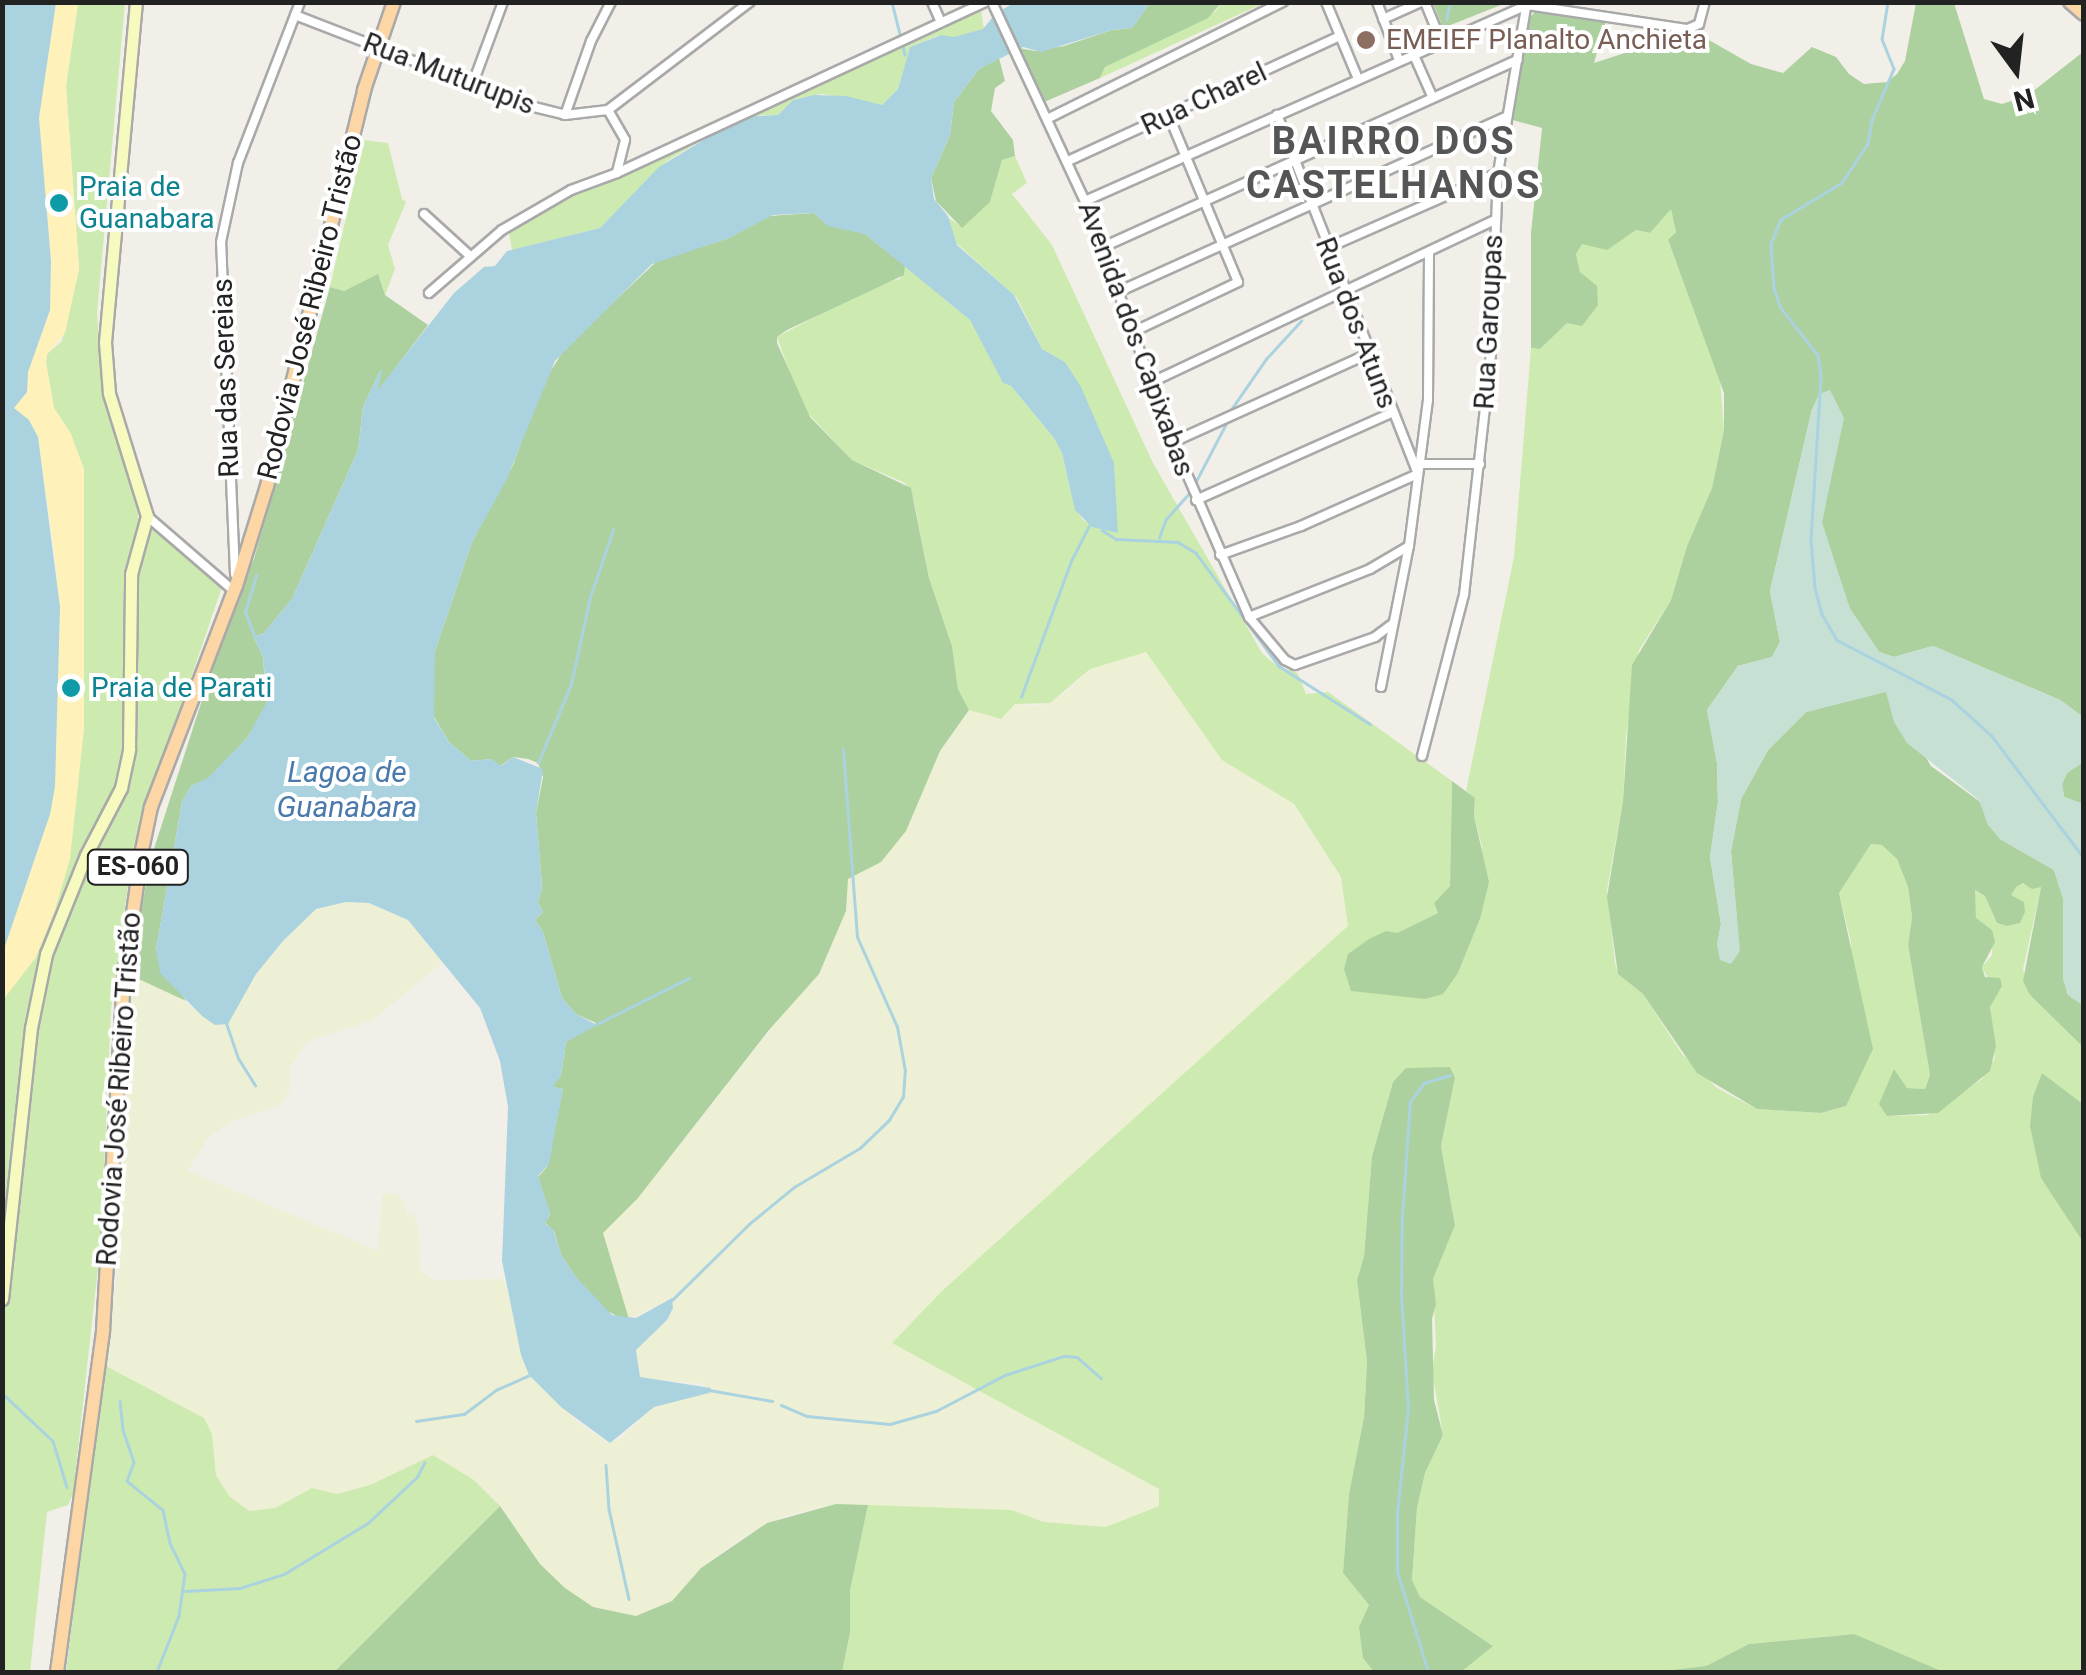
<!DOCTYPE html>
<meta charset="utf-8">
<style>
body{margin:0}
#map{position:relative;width:2086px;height:1675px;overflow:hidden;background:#f2efe9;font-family:Roboto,sans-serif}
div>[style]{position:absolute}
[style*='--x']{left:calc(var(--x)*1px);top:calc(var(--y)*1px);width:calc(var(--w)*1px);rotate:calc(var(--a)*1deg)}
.farmland>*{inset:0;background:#eef0d5}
.grass>*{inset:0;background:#cdebb0}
.forest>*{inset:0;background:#add19e}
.wetland>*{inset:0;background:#c6e0d4}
.sand>*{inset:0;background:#fff1ba}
.water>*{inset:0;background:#aad3df}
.stream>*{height:2.5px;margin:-1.25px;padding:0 1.25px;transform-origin:1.25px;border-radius:1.25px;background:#aad3df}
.roads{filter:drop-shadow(2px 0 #a9a9a9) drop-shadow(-2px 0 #a9a9a9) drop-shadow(0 2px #a9a9a9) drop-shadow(0 -2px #a9a9a9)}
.street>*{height:8px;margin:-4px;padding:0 4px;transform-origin:4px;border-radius:4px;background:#fff}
.secondary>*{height:11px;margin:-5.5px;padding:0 5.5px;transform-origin:5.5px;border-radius:5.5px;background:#f7fabf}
.primary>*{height:12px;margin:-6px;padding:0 6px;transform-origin:6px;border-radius:6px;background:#fcd6a4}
.dots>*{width:28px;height:28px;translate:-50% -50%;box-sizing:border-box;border:5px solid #fff;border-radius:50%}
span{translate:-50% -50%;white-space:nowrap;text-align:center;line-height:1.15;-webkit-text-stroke:8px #fff;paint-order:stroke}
.shield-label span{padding:2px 8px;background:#fff;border:2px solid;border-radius:8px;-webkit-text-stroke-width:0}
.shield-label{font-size:25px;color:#222;font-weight:700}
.education-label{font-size:28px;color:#785e54}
.left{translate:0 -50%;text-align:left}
.street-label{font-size:28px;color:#222}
.culture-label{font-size:28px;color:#0d838f}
.water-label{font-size:30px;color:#4a7aab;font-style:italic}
.district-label{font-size:38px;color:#555;font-weight:700;letter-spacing:2.5px}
.frame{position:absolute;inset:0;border:5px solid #222;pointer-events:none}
.north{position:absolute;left:1966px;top:20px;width:100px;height:100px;-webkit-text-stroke:8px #fff;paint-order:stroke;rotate:165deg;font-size:28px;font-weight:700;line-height:40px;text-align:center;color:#222}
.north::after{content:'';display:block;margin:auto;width:35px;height:45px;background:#222;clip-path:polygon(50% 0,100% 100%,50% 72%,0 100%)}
</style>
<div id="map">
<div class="farmland">
<i style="clip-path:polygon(1146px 651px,1293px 804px,1341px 877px,1349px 926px,942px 1291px,893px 1343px,1159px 1489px,1159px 1506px,1106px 1527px,1044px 1522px,1010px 1510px,821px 1507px,781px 1517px,738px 1540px,701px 1568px,672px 1601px,656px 1610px,636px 1616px,615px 1615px,593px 1607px,565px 1588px,540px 1564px,500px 1506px,474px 1480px,433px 1455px,370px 1485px,337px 1494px,299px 1494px,275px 1508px,249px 1511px,229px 1496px,216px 1475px,212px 1434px,104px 1365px,120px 1256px,130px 975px,174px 994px,215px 1024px,228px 1024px,256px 974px,283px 941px,316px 909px,346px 902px,369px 903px,408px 920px,442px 963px,373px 1020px,307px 1042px,290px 1068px,290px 1090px,281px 1105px,233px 1121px,209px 1136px,188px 1171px,378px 1251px,382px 1196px,389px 1192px,402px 1198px,408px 1215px,415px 1214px,419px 1233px,420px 1271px,434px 1280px,504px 1279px,529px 1375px,580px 1424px,607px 1442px,618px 1441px,654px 1407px,711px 1390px,703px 1384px,640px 1378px,636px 1350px,667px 1320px,673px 1308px,672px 1298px,629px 1319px,602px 1233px,638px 1198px,782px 1015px,846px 911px,848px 879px,862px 873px,915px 809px,940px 751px,969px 710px,1001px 719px,1015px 704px,1039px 706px,1066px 692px,1090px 669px)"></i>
</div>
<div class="grass">
<i style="clip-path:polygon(78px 3px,125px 3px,97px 313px,103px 388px,138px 503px,138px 517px,222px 587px,133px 848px,111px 1009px,101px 1241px,73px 1494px,68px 1505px,47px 1512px,30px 1672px,2px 1672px,2px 1000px,36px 957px,71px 434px,54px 408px,46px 363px,47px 354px,62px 341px,79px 269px,66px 86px)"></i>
<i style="clip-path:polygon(1221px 3px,1264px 3px,1100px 78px,1105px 67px,1216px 11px)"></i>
<i style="clip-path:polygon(981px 11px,984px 29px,955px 37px,937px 36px,910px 47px,898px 89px,882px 105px,822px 94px,795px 99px,778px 115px,761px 115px,719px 130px,667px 161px,600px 228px,512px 250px,508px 227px,539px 204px)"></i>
<i style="clip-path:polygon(364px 140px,388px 143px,402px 199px,406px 202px,388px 245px,395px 269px,385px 295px,378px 275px,344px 291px,330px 287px)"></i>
<i style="clip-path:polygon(1015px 156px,1027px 183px,1012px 194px,1052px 245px,1153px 463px,1262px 653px,1284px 672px,1292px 669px,1298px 674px,1306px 694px,1328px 692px,1452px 781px,1450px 886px,1434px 903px,1438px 913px,1397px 933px,1458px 973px,1480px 919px,1482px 847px,1474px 816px,1475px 798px,1466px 791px,1514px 557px,1531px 348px,1540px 349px,1567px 323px,1580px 273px,1576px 254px,1582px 243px,1613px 245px,1636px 230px,1650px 233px,1671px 208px,1676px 232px,1668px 241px,1720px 379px,1724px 430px,1712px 488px,1687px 546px,1671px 600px,1639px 650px,1626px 737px,1623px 801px,1607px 890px,1615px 963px,1618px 974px,1643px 994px,1682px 1054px,1717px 1088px,1757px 1109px,1821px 1113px,1846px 1106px,1851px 942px,1839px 893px,1871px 844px,1883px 845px,1897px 859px,1908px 887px,1912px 917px,1908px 945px,1930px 1075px,1925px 1089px,1907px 1088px,1894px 1070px,1887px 1116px,1928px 1115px,1982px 1079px,1995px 1058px,1990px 1007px,1996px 994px,1982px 967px,1992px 955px,1992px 930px,1976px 919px,1974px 890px,1985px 895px,1997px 923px,2007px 926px,2010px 895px,2016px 887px,2023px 883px,2041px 887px,2023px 969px,2030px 995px,2083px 1047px,2083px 1104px,2042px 1073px,2070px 1220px,2083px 1242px,2083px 1672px,1944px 1672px,1853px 1634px,1749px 1644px,1706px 1666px,1653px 1672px,1461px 1672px,1492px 1645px,1420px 1597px,1412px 1580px,1417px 1508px,1425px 1473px,1443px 1435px,1432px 1371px,1436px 1346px,1433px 1279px,1455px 1224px,1441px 1146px,1455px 1078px,1393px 1082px,1372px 1156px,1364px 1256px,1357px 1280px,1367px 1362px,1364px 1417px,1349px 1494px,1343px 1573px,1369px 1605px,1363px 1658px,1374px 1672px,842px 1672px,850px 1633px,850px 1591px,868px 1505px,1011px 1510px,1044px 1522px,1106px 1527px,1159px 1506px,1159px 1489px,892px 1343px,942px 1291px,1348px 926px,1341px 877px,1294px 804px,1222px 760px,1146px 652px,1090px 669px,1050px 703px,1015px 704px,1001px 719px,969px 710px,958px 689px,952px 646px,929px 578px,914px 500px,905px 483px,852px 460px,802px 407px,777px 337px,878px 284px,900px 279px,905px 266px,970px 320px,1004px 383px,1011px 386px,1054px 438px,1062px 453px,1075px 509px,1084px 521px,1117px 533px,1114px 463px,1065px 362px,1042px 349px,1017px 298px,954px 241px,949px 218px,962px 227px,990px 202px,1002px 160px)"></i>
<i style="clip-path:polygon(104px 1365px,204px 1418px,212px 1434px,216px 1475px,229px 1496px,249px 1511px,275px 1508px,312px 1488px,337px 1494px,370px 1485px,433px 1455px,474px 1480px,500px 1506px,334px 1672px,66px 1672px)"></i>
</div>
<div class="forest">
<i style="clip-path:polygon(1150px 3px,1221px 3px,1208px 18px,1105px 67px,1100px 78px,1042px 103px,1019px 48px,1035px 51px,1064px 46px,1112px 30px,1132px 28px)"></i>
<i style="clip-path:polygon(1433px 3px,1506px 3px,1443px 28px)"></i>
<i style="clip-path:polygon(1916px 3px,1954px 3px,1984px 99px,2002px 104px,2027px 96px,2083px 52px,2083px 717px,2060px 700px,1933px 646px,1894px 657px,1879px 652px,1850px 609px,1828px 549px,1822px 522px,1829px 484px,1812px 409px,1770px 591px,1780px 642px,1772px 657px,1738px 666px,1707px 710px,1717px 763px,1718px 802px,1710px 857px,1721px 924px,1717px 945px,1738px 933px,1731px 851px,1741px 799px,1768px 750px,1806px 712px,1886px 691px,1931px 766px,1979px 801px,2000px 839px,2054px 870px,2063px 898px,2063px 978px,2068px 995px,2083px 1005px,2083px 1047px,2030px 995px,2023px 981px,2041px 887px,2032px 889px,2023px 883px,2016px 887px,2011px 895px,2024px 902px,2025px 912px,2020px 923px,2007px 926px,1997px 923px,1985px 896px,1975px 890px,1976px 918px,1992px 930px,1995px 942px,1982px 967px,1985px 977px,2000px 978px,2002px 986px,1990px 1007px,1996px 1046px,1990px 1071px,1938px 1113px,1887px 1116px,1879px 1104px,1894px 1069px,1907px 1088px,1925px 1089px,1930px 1075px,1908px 945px,1912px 917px,1908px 887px,1897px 859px,1882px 845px,1871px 844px,1839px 893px,1873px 1049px,1846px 1106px,1821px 1113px,1757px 1109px,1697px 1073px,1643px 994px,1618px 974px,1607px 897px,1623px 801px,1632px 665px,1671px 600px,1687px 546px,1712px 488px,1724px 430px,1724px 393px,1668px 240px,1676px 232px,1671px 209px,1650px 233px,1636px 230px,1607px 250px,1582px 244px,1576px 254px,1580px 272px,1597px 286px,1598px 305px,1582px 326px,1567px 323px,1540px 349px,1531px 348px,1531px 233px,1542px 128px,1509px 119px,1528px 19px,1535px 12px,1551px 10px,1606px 21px,1594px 63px,1693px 31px,1751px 64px,1783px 73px,1812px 47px,1836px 57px,1849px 74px,1864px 84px,1887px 82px,1897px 74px,1905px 61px)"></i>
<i style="clip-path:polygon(999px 58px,1005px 81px,995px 88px,991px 111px,1013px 140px,1015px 156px,1002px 160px,990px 202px,962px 228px,936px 201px,931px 178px,950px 135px,954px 102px,979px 69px)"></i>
<i style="clip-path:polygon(814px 213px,826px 224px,865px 234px,905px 266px,904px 275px,787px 330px,777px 337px,777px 343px,810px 417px,852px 460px,911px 488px,929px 578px,952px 646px,958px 689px,969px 710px,940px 751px,906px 831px,881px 862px,848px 879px,846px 911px,819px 974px,769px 1030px,638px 1198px,603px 1233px,629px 1319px,623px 1319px,603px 1309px,575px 1276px,561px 1255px,554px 1231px,545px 1223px,550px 1214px,538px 1177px,547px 1167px,563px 1089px,552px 1087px,561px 1075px,566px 1042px,596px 1023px,576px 1014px,562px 998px,543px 932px,535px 920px,543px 912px,538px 903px,542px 887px,536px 813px,543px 777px,538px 763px,528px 759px,513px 757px,500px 766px,491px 759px,471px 761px,449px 742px,434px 717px,434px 654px,472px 542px,513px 465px,542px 385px,565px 348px,657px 261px,729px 238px,769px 216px)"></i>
<i style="clip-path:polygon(378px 274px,385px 295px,428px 325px,377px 392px,380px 371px,363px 407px,358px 450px,292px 599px,263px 634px,253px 636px,263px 657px,265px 684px,273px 691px,271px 697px,247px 738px,209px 778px,191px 786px,182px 802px,156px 950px,186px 1001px,130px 975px,150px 861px,237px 592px,254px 559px,330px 287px,344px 291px)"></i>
<i style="clip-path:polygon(2083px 762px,2083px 804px,2064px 797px,2062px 784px,2067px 773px)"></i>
<i style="clip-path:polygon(1452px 781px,1475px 798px,1474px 816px,1489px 882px,1480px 919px,1458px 973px,1443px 994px,1425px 999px,1351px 991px,1344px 969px,1348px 954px,1369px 939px,1386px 931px,1397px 933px,1438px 913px,1434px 903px,1450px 886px)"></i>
<i style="clip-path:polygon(1450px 1067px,1455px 1078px,1441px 1146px,1455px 1225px,1433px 1279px,1436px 1304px,1432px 1319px,1434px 1400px,1443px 1435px,1425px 1473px,1417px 1508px,1412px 1580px,1420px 1597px,1493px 1646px,1461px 1672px,1374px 1672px,1363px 1658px,1359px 1627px,1369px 1605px,1343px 1573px,1349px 1494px,1364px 1417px,1367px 1362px,1357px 1280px,1364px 1256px,1372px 1156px,1393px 1082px,1406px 1068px)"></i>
<i style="clip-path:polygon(2042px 1073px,2083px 1104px,2083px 1242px,2041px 1178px,2030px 1126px,2033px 1097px)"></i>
<i style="clip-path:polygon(836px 1504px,868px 1505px,850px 1591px,850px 1633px,842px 1672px,334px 1672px,500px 1506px,540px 1564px,565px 1588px,593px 1607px,636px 1616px,672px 1601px,701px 1568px,767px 1523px)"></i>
<i style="clip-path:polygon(1854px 1634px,1944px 1672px,1653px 1672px,1706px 1666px,1749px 1644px)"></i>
</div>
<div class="wetland">
<i style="clip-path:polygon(1830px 390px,1844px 418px,1822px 522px,1850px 609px,1879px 652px,1894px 657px,1933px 646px,2060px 700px,2083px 717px,2083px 762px,2067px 773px,2062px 784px,2064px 797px,2083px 804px,2083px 1005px,2068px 995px,2063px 978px,2063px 898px,2054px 870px,2000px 839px,1988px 825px,1979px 800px,1907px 743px,1894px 722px,1886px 692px,1806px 712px,1768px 750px,1741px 799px,1731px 851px,1740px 951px,1731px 964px,1720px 960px,1717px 945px,1721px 924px,1710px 857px,1718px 802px,1717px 763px,1707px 710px,1738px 666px,1772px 657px,1780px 642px,1770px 591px,1812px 409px,1819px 394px)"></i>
</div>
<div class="sand">
<i style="clip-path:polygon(56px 3px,78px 3px,66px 86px,79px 269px,65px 333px,47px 354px,46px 363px,54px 408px,71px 434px,84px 469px,84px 729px,70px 859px,55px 910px,36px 957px,3px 1000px,3px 952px,50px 814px,55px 786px,57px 574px,38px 437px,29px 420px,14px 408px,27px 392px,28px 372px,50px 310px,51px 261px,39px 118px)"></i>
</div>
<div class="water">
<i style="clip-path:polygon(3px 2px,56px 3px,39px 118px,51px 261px,50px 310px,28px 372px,27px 392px,14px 408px,29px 420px,38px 437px,60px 607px,55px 786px,50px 814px,3px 952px)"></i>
<i style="clip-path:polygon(1014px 3px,1150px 3px,1132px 28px,1112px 30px,1041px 52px,1023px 47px,979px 69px,954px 102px,950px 135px,931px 178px,934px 199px,948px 216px,957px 245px,1014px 295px,1042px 349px,1065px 362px,1081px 387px,1114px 463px,1118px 533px,1092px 527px,1075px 510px,1062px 453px,1054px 438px,1011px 386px,1003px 383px,970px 320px,865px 234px,828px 226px,814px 213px,773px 215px,729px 238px,652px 264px,555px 361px,506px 481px,472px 542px,435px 651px,434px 718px,449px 742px,471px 761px,491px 759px,501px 766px,513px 757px,543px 769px,536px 813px,542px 887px,538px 903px,543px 912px,535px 920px,543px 932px,562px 998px,576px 1014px,597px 1025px,566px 1042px,561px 1075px,553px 1087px,563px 1089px,549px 1164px,538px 1176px,550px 1213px,545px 1224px,553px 1229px,561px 1255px,575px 1276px,612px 1315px,636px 1318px,672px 1298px,673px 1308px,667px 1320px,636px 1350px,640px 1377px,711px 1388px,709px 1393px,654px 1407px,610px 1443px,561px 1407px,529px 1375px,521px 1355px,502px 1261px,508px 1107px,500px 1061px,480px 1008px,408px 920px,369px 903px,346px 902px,316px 909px,283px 941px,256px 974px,228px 1024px,215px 1025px,202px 1016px,160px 973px,156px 950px,182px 802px,191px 786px,208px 778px,247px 738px,273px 691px,266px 689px,263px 657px,253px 636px,263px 634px,292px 599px,358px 450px,363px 407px,380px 371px,383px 369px,377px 391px,454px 293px,484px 267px,495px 266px,507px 251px,600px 228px,659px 167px,720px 130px,756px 116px,778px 115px,793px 100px,814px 95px,846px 96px,882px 105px,898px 89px,910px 47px,941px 35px,954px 37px,983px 29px,996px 13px)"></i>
</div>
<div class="stream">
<i style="--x:892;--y:2;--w:54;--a:76"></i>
<i style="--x:1888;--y:2;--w:37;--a:99"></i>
<i style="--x:1882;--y:39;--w:32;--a:68"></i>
<i style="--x:1894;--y:69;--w:56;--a:113.3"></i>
<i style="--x:1872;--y:120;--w:24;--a:99"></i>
<i style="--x:1868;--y:144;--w:47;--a:123.7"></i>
<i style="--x:1842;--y:183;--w:71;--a:148.8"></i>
<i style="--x:1781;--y:220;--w:25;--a:113"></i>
<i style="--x:1771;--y:243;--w:45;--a:86.2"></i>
<i style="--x:1774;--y:288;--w:21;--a:71"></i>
<i style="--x:1781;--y:308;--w:60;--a:51.8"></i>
<i style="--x:1818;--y:355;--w:22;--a:82"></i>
<i style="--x:1821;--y:377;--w:163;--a:93.5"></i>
<i style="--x:1811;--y:540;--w:48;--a:85.2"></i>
<i style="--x:1815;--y:588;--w:27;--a:75"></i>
<i style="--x:1822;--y:614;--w:30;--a:60"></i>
<i style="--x:1837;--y:640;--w:128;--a:27.4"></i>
<i style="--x:1951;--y:699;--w:55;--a:42.1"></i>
<i style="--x:1992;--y:736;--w:153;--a:53"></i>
<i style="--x:1446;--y:20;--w:18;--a:-77"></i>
<i style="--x:1228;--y:414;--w:67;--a:-55.4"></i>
<i style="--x:1266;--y:359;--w:52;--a:-47.4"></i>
<i style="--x:1194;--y:485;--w:71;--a:-62.4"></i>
<i style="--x:1102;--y:530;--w:17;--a:33"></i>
<i style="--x:1116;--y:539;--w:62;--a:2.8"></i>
<i style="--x:1178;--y:542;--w:21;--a:31"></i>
<i style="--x:1196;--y:553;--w:140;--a:53.7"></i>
<i style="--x:1279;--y:666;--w:108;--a:32.5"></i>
<i style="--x:1159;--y:538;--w:20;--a:-70"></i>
<i style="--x:1166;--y:519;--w:36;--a:-48"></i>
<i style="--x:255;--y:638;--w:28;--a:-111"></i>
<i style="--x:245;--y:612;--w:38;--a:-73"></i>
<i style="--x:1021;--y:697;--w:145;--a:-69.8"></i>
<i style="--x:1071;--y:561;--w:39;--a:-63"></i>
<i style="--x:538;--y:763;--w:86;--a:-67.3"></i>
<i style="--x:571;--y:684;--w:89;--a:-77.7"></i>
<i style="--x:590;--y:597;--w:71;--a:-71.1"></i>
<i style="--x:226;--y:1022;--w:39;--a:71"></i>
<i style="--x:239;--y:1059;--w:31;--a:58"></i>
<i style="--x:597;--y:1024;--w:103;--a:-26.6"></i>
<i style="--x:672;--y:1300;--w:108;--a:-44.6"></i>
<i style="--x:749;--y:1224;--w:58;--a:-39.4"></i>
<i style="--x:794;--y:1187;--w:77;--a:-30.6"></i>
<i style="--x:860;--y:1148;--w:40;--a:-44"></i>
<i style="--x:889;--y:1120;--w:27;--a:-59"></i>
<i style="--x:903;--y:1097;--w:26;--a:-86"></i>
<i style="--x:905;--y:1071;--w:45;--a:-100.3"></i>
<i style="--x:897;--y:1027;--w:98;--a:-114"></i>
<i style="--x:857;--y:937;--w:188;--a:-94.3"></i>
<i style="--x:709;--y:1390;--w:64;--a:9.9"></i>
<i style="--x:2;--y:1393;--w:70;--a:43.3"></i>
<i style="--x:53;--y:1441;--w:48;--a:73.1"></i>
<i style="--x:120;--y:1401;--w:29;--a:84"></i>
<i style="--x:123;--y:1430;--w:34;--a:71"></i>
<i style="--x:134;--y:1462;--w:20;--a:110"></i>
<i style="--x:127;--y:1481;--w:46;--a:38.9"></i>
<i style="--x:163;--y:1510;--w:34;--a:78"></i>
<i style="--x:170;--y:1543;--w:34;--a:64"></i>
<i style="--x:185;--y:1574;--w:42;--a:98.1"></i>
<i style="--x:179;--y:1616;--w:60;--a:111.4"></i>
<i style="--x:781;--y:1405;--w:28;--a:23"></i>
<i style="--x:807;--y:1416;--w:83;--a:5.5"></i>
<i style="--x:890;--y:1424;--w:48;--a:-15.8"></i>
<i style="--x:936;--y:1411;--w:78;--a:-27.6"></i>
<i style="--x:1005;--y:1375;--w:62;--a:-17.9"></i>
<i style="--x:1064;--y:1356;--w:13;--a:4"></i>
<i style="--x:1077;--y:1357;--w:32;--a:41"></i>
<i style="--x:416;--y:1421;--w:49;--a:-8.3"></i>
<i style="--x:464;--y:1414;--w:40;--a:-37"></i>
<i style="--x:496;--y:1390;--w:39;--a:-24"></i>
<i style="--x:606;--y:1465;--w:44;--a:86.1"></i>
<i style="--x:609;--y:1509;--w:92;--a:77.5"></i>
<i style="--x:185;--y:1591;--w:55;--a:-3.1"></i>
<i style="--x:240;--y:1588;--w:46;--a:-17.7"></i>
<i style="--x:284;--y:1574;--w:98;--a:-31.3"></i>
<i style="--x:368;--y:1523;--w:67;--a:-43.2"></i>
<i style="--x:417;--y:1477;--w:16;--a:-63"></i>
<i style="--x:1428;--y:1672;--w:105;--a:-107.2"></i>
<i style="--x:1397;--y:1572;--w:59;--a:-90"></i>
<i style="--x:1397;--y:1513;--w:105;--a:-84"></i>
<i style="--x:1408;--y:1409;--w:115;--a:-93.5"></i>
<i style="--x:1401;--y:1294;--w:78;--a:-89.3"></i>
<i style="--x:1402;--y:1216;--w:114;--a:-86"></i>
<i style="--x:1410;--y:1102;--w:24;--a:-54"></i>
<i style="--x:1424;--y:1083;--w:27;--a:-17"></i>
</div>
<div class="roads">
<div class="street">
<i style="--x:932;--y:2;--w:22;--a:66"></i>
<i style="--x:992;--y:2;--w:220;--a:65"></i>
<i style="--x:1085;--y:201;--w:257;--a:69.9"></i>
<i style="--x:1173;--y:442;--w:191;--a:66.5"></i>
<i style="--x:1249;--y:617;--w:56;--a:50.1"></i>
<i style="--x:1285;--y:660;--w:11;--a:27"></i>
<i style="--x:1295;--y:665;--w:85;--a:-19.3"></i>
<i style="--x:1375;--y:637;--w:21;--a:-37"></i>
<i style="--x:1326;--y:2;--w:83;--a:67.4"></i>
<i style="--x:1377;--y:2;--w:62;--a:69.2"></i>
<i style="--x:1425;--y:2;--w:42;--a:67.7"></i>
<i style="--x:295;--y:15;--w:252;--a:21.2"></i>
<i style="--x:530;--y:106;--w:36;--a:14"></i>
<i style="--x:565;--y:115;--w:43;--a:-6.6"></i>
<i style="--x:608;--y:110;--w:178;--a:-37.3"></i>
<i style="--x:1383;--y:19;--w:42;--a:-24.1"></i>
<i style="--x:1413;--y:53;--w:47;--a:66.2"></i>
<i style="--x:473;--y:83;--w:86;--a:-69.7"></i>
<i style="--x:608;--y:110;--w:34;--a:60"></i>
<i style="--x:625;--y:140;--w:34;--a:104"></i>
<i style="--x:565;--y:115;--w:78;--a:-70.6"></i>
<i style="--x:591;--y:41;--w:44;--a:-62.9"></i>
<i style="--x:1049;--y:118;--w:261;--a:-26.4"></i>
<i style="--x:1068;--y:161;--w:299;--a:-24.7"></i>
<i style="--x:1085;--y:201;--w:484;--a:-23.9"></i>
<i style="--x:1527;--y:5;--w:163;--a:8.5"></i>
<i style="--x:1688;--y:29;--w:12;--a:-24"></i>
<i style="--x:1699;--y:24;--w:23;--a:-75"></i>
<i style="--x:424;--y:214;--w:62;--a:42.4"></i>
<i style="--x:1103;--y:247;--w:455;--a:-24.3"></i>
<i style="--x:1327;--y:248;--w:187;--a:-23.7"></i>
<i style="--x:1120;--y:291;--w:425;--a:-24.3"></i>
<i style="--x:429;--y:293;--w:96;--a:-40.8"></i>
<i style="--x:502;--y:230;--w:80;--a:-30.1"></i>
<i style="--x:571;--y:190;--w:49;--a:-20.3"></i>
<i style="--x:617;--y:173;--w:406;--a:-24.9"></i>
<i style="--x:1135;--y:331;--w:114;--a:-25.4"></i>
<i style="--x:1238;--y:282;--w:180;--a:-112.6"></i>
<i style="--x:1152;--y:382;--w:377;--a:-25.3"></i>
<i style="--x:1173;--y:442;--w:214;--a:-24.3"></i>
<i style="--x:1420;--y:464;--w:60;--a:0"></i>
<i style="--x:1196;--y:500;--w:214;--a:-24"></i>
<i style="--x:147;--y:516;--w:115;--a:40.8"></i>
<i style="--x:1220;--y:555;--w:86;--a:-19.7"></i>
<i style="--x:1301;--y:526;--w:128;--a:-24"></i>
<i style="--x:1418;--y:474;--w:386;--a:-111.4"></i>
<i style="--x:235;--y:574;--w:332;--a:-92.4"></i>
<i style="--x:221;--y:242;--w:81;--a:-77.9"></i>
<i style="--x:238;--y:163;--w:173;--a:-68.9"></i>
<i style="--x:1249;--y:617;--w:130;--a:-21.6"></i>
<i style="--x:1370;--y:569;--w:45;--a:-30.5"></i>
<i style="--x:1381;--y:687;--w:144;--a:-78.8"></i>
<i style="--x:1409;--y:546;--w:147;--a:-82.6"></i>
<i style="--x:1428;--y:400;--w:148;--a:-89.6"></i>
<i style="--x:1422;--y:756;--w:166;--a:-75.4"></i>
<i style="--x:1464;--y:595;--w:243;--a:-83.6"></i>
<i style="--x:1491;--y:354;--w:181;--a:-87.8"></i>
<i style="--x:1498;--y:173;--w:173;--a:-80.4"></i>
</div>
<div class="secondary">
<i style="--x:2;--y:1299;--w:273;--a:-83.9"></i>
<i style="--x:31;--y:1028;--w:76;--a:-78.5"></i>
<i style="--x:46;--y:954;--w:107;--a:-68"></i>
<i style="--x:86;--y:855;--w:76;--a:-62.4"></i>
<i style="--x:121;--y:788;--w:40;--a:-78"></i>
<i style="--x:129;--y:749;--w:175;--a:-89.3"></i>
<i style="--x:131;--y:574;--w:60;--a:-74.6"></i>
<i style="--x:147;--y:516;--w:129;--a:-107.2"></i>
<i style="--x:109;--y:393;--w:51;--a:-94.5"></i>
<i style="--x:105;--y:342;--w:341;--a:-84.8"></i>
</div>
<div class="primary">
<i style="--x:2070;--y:2;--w:18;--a:41"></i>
<i style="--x:57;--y:1672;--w:345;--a:-82.3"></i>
<i style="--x:103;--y:1330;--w:355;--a:-86.6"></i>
<i style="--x:124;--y:976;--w:127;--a:-81.9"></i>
<i style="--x:142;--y:850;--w:44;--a:-78.2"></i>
<i style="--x:151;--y:807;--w:237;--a:-69"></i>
<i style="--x:236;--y:586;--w:105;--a:-72.8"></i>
<i style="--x:267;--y:486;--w:408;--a:-76.2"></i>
<i style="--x:364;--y:90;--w:93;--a:-71.2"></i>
</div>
</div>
<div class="dots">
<i style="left:1366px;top:40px;background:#8d6e63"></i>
<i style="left:59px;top:203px;background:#0f9aa8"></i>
<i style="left:71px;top:688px;background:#0f9aa8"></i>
</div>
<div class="shield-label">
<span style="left:138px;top:867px">ES-060</span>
</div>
<div class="education-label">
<span class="left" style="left:1386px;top:40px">EMEIEF Planalto Anchieta</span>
</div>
<div class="street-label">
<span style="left:449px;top:74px;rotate:21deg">Rua Muturupis</span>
<span style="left:1204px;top:99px;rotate:-25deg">Rua Charel</span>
<span style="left:310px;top:307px;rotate:-76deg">Rodovia José Ribeiro Tristão</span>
<span style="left:1489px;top:322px;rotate:-87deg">Rua Garoupas</span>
<span style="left:1356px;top:323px;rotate:69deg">Rua dos Atuns</span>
<span style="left:1136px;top:339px;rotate:70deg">Avenida dos Capixabas</span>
<span style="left:226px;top:378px;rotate:-92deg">Rua das Sereias</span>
<span style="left:119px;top:1089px;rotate:-86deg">Rodovia José Ribeiro Tristão</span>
</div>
<div class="culture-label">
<span class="left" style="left:79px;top:203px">Praia de<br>Guanabara</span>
<span class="left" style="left:91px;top:688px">Praia de Parati</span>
</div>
<div class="water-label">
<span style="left:347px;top:789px">Lagoa de<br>Guanabara</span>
</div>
<div class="district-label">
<span style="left:1394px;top:164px">BAIRRO DOS<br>CASTELHANOS</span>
</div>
<div class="frame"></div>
<div class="north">N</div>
</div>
